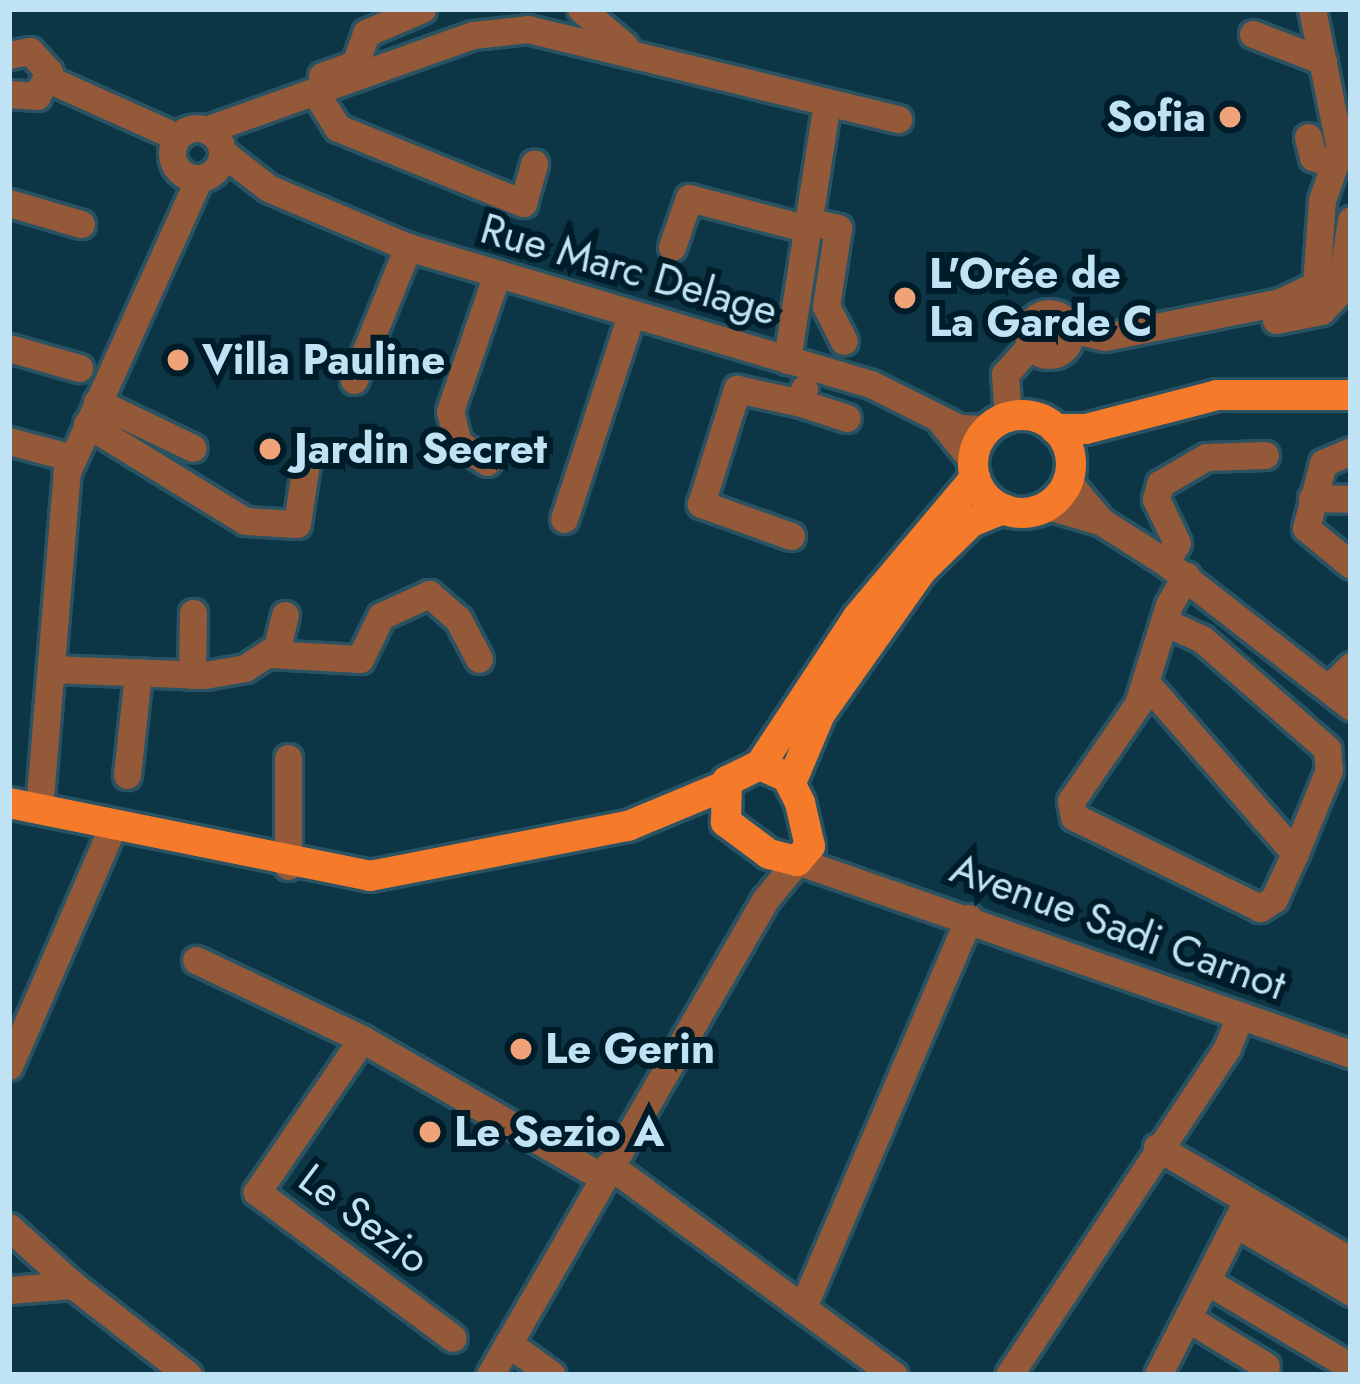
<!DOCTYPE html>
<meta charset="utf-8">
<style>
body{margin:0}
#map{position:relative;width:1360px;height:1384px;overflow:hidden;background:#0c3646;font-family:Jost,sans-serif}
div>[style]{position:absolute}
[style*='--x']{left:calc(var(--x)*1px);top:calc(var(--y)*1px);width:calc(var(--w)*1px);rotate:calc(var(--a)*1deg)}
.roads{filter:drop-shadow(3px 0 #295262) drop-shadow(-3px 0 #295262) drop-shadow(0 3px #295262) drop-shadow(0 -3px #295262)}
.minor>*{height:27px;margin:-13.5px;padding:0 13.5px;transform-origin:13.5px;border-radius:13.5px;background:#945938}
.minor>.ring{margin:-13.5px;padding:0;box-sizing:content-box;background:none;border:27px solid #945938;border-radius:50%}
.major>*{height:30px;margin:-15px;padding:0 15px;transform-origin:15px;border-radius:15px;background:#f57a2a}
.major>.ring{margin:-15px;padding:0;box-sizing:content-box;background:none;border:30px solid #f57a2a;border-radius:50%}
.dots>*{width:33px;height:33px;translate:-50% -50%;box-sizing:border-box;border:6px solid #001c29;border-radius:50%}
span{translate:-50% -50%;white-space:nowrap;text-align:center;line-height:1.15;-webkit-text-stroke:12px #001c29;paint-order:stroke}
.poi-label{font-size:42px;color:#bfe2f4;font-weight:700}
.right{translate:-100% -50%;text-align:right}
.left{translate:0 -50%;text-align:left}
.street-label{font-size:42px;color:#bfe2f4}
.frame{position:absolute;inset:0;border:12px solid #bfe2f4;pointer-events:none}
</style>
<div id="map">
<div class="roads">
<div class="minor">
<i style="--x:581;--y:9;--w:57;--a:40.1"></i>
<i style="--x:1253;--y:34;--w:75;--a:21.1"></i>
<i style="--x:9;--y:55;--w:21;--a:-11"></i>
<i style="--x:30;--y:51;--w:28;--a:48"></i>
<i style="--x:49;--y:72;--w:27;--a:117"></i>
<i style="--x:37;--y:96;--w:28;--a:-176"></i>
<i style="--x:322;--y:76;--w:35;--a:-20"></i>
<i style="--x:355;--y:64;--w:33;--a:-70"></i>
<i style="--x:366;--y:33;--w:61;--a:-23.2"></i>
<i style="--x:48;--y:79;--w:141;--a:24.2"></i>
<i style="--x:317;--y:95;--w:39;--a:58"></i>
<i style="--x:338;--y:128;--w:200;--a:22.1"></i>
<i style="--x:523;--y:203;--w:41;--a:-74.2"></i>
<i class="ring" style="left:172px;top:128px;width:23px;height:23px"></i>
<i style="--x:206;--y:130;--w:283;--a:-19.6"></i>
<i style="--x:473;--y:35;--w:55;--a:-6.2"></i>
<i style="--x:528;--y:29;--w:381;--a:13.7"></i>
<i style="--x:1308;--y:137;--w:21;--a:76"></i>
<i style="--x:1313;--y:157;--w:22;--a:21"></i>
<i style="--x:222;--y:152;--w:58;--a:38"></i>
<i style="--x:268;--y:188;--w:152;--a:22.9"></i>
<i style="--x:408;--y:247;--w:483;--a:16.5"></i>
<i style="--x:871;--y:384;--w:98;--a:26.6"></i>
<i style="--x:959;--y:428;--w:29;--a:2"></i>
<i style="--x:9;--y:203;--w:75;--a:16.3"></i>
<i style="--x:810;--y:222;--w:29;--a:12"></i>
<i style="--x:838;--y:228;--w:79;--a:98.7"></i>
<i style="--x:826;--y:306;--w:39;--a:63"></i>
<i style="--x:672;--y:247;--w:52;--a:-70.9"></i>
<i style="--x:689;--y:198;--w:123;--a:14.6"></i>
<i class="ring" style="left:1028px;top:313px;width:15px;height:15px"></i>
<i style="--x:1276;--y:320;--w:46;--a:-11.3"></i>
<i style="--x:1321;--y:311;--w:28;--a:-46"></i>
<i style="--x:1340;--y:291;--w:72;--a:-81.2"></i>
<i style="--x:1070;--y:329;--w:36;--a:13"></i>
<i style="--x:1105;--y:337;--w:178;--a:-11.3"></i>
<i style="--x:1280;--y:302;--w:40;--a:-25"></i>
<i style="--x:1316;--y:285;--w:85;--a:-86"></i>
<i style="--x:1322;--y:200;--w:54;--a:-70.6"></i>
<i style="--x:1340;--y:149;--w:143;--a:-101.3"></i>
<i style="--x:9;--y:348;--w:73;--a:15.9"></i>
<i style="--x:787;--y:360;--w:261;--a:-81.2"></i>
<i style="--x:354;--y:380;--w:144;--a:-67.9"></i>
<i style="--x:804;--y:389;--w:14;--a:102"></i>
<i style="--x:801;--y:403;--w:48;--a:18.1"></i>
<i style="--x:97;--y:402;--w:106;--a:25.6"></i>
<i style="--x:1008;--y:418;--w:44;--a:-93.9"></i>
<i style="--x:1005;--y:374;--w:39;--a:-48"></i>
<i style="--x:942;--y:423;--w:49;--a:50.8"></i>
<i style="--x:87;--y:424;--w:185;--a:31.5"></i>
<i style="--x:245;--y:521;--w:52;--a:3.3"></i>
<i style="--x:297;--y:524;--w:62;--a:-81.6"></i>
<i style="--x:9;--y:441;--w:66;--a:14.9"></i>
<i style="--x:487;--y:462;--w:35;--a:-147"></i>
<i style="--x:458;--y:443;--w:33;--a:-104"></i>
<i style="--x:450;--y:411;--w:142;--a:-71.1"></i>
<i style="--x:1068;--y:482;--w:48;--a:50"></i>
<i style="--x:1312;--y:498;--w:39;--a:1"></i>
<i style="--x:1048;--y:506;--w:56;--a:16.5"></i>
<i style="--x:1102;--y:522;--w:75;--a:32.4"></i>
<i style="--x:1165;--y:562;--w:236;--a:37.9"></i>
<i style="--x:564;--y:519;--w:212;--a:-71.8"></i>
<i style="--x:791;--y:536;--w:96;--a:-160.4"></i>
<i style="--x:701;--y:504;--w:121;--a:-72.6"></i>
<i style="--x:737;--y:389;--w:66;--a:12.3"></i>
<i style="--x:1165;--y:562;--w:22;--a:-58"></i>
<i style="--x:1177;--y:543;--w:49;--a:-115.5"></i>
<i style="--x:1156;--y:499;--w:16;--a:-75"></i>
<i style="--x:1160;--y:484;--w:53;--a:-30.4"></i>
<i style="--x:1206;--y:457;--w:59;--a:-1.9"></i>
<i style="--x:1351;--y:565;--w:58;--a:-140.6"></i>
<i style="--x:1306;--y:528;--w:67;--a:-75.3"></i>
<i style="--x:1323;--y:463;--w:30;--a:-23"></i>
<i style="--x:1165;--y:622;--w:41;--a:24.7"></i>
<i style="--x:1202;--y:639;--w:167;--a:41.3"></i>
<i style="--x:1327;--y:749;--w:21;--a:85"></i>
<i style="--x:1329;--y:770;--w:90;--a:112.3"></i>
<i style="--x:1295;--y:853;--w:51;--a:114.5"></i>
<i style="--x:1274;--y:899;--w:17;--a:147"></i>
<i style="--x:1260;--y:908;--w:207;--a:-153.9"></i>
<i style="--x:1074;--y:817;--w:16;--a:-101"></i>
<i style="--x:1071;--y:801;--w:118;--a:-55.4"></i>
<i style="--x:1138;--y:704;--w:104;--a:-72.6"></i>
<i style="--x:1169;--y:605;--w:34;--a:-60"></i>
<i style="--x:269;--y:654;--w:91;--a:3.1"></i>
<i style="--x:360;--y:659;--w:48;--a:-64"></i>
<i style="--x:381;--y:616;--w:53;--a:-24.6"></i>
<i style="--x:429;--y:594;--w:38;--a:41"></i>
<i style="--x:458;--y:619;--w:45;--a:62.3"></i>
<i style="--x:51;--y:669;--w:154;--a:2.2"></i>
<i style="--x:205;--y:675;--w:41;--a:-9.9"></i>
<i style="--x:245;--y:668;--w:38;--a:-33"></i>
<i style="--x:277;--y:647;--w:33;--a:-76"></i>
<i style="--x:192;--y:675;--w:62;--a:-89.1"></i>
<i style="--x:1147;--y:684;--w:225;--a:48.8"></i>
<i style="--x:1329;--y:688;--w:31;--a:-45"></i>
<i style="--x:288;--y:758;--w:108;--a:90"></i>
<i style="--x:127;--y:775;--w:103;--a:-83.8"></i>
<i style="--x:39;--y:810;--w:339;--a:-85.3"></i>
<i style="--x:67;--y:472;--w:322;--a:-65.8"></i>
<i style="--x:196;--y:960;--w:184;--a:25.4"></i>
<i style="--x:362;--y:1039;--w:277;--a:29.9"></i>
<i style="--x:362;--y:1039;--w:186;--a:124.5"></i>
<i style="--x:257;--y:1192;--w:244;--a:36.7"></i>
<i style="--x:9;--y:1066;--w:262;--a:-66.6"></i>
<i style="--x:1157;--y:1147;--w:225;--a:30.4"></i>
<i style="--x:609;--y:1165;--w:354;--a:36.4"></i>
<i style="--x:1236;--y:1224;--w:134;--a:30.6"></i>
<i style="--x:9;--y:1227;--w:86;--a:42.2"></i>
<i style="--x:1210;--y:1283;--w:164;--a:30.8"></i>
<i style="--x:9;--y:1290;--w:64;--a:-4.5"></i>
<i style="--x:73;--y:1285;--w:146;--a:38"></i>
<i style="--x:803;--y:1307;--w:423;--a:-66.9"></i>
<i style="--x:1189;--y:1319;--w:90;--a:31.4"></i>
<i style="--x:508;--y:1343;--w:54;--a:36"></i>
<i style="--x:490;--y:1375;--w:549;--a:-59.93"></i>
<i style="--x:765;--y:900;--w:50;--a:-50.6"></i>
<i style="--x:797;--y:861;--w:587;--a:19.21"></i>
<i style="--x:1009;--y:1375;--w:393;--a:-56.3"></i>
<i style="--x:1227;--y:1048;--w:35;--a:-68"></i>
<i style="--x:1158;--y:1375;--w:195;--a:-62.9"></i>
</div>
<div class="major">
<i class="ring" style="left:973px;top:415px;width:68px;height:68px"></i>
<i style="--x:1055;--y:429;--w:31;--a:0"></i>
<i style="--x:1086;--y:429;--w:135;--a:-14.5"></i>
<i style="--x:1217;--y:395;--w:134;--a:0"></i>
<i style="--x:760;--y:765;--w:178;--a:-56.5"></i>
<i style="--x:858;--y:617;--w:182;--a:-49.9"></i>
<i style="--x:760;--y:765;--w:30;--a:24"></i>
<i style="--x:787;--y:777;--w:29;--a:63"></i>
<i style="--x:800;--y:803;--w:44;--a:76.9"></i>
<i style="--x:810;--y:846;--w:20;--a:131"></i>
<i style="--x:797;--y:861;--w:29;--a:-166"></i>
<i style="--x:769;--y:854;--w:54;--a:-143.3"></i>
<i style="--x:726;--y:822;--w:41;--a:-88.6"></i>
<i style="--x:727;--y:781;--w:37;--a:-26"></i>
<i style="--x:791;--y:783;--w:75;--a:-67.2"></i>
<i style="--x:820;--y:714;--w:176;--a:-54.7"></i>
<i style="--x:922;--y:570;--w:69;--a:-44.4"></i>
<i style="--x:971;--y:522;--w:35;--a:-22"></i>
<i style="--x:9;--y:803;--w:368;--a:11.4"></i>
<i style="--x:370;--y:876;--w:263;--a:-11"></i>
<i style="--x:628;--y:826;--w:104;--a:-22.6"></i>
</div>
</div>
<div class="dots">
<i style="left:1230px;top:117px;background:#f0a279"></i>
<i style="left:905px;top:298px;background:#f0a279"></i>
<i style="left:178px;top:360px;background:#f0a279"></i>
<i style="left:270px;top:449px;background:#f0a279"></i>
<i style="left:521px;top:1049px;background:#f0a279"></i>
<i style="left:430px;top:1132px;background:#f0a279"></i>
</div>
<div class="poi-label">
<span class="right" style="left:1206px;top:117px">Sofia</span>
<span class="left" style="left:929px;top:298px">L'Orée de<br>La Garde C</span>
<span class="left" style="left:202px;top:360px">Villa Pauline</span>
<span class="left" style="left:294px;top:449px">Jardin Secret</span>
<span class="left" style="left:545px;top:1049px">Le Gerin</span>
<span class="left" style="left:454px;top:1132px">Le Sezio A</span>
</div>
<div class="street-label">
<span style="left:629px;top:270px;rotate:16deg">Rue Marc Delage</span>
<span style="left:1118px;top:927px;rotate:20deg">Avenue Sadi Carnot</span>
<span style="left:364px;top:1219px;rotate:37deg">Le Sezio</span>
</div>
<div class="frame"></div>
</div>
